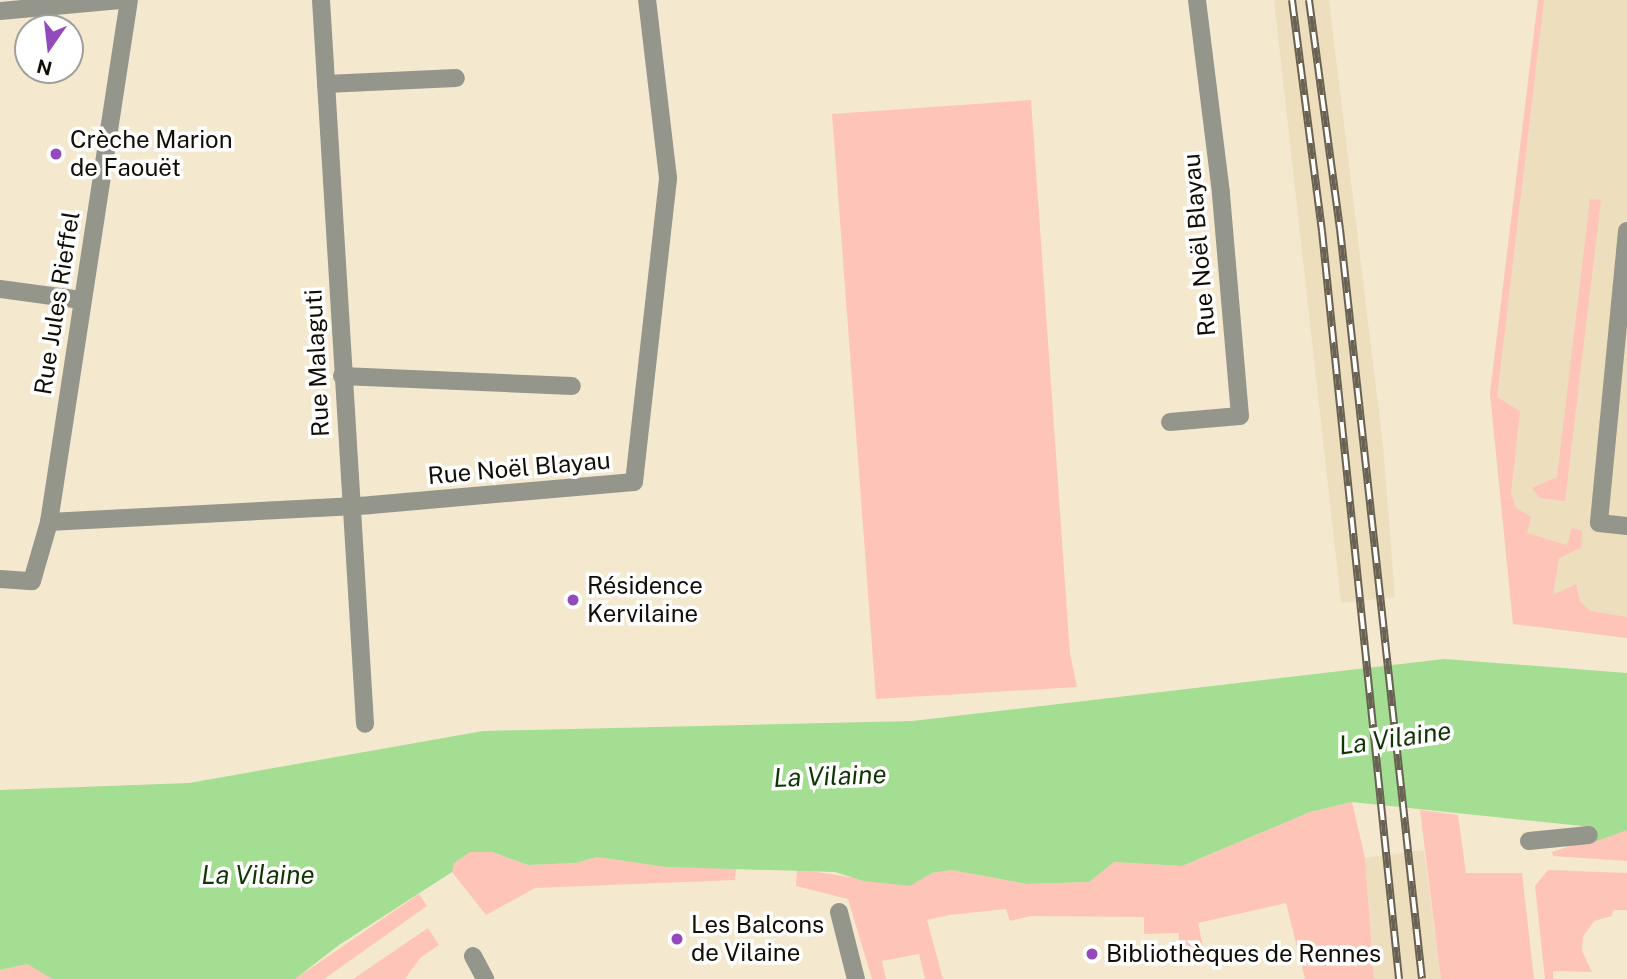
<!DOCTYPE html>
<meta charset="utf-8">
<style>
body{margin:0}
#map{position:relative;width:1627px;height:979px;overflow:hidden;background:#f4e8cf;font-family:"Public Sans",sans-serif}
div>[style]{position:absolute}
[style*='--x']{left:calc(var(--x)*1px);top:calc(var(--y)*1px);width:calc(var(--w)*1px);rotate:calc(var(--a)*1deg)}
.built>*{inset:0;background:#eddebe}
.green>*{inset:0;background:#ffc4b8}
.water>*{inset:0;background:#a3de92}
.minor>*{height:18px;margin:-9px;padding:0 9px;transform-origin:9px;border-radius:9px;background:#95968b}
.rail>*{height:8px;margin-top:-4px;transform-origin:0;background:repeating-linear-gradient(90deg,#fff 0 16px,#696253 0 32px);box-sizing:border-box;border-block:2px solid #696253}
.dots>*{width:19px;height:19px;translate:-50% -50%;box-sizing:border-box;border:4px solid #fff;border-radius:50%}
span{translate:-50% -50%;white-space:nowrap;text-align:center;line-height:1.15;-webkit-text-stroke:7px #fff;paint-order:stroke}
.poi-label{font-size:24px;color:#120e06}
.left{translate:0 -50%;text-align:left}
.street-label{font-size:24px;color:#120e06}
.water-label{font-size:26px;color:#103603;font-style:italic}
.north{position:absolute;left:14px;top:14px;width:70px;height:70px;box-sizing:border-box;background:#fff;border:2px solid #a09f9b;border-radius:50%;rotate:194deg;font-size:19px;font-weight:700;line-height:28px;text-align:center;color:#120e06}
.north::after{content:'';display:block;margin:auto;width:24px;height:32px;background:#934abd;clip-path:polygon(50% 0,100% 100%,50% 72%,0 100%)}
</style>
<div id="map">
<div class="built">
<i style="clip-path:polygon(1274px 0,1329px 0,1383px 445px,1395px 597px,1341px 603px)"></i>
<i style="clip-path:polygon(1538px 0,1627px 0,1627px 638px,1513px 624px,1490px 393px)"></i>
<i style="clip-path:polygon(1424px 850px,1441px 979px,1374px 979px,1365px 858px)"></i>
</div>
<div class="green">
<i style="clip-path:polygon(1538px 0,1544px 0,1497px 397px,1520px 411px,1511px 493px,1516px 508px,1531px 517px,1527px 533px,1567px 545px,1572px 528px,1582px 531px,1581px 548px,1559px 558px,1553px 595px,1576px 584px,1580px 601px,1590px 611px,1627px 617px,1627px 638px,1513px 624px,1490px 393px)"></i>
<i style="clip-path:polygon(1031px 100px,1070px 654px,1077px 687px,876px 699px,832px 114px)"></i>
<i style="clip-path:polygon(1590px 199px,1601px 200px,1565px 501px,1540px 498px,1532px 488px,1557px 477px)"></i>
<i style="clip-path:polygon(1352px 802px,1365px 858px,1374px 979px,1305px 979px,1286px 903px,1198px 923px,1205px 956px,1178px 960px,1179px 933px,1144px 934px,1144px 917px,1031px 916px,1010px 921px,1006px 909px,949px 915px,927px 920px,943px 979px,925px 979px,919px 954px,882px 961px,886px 979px,872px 979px,848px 899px,796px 886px,797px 869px,910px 886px,932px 873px,951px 870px,1027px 884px,1088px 882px,1114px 862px,1182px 866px,1310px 812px)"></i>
<i style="clip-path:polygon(1420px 810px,1458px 815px,1466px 873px,1522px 873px,1534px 979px,1441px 979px)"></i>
<i style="clip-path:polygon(1619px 830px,1627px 830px,1627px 861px,1553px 856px,1552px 852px)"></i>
<i style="clip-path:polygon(470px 852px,492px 852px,528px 865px,576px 863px,597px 857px,666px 867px,736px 868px,735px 880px,535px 888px,486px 915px,452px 872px,454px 863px)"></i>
<i style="clip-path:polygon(1548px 870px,1627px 873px,1627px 910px,1613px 910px,1612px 916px,1594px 921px,1583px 937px,1582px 951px,1592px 972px,1553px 971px,1553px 979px,1545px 979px,1535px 886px)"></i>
<i style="clip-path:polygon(419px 894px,427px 906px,324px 979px,295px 979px)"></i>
<i style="clip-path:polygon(428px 928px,439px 945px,420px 958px,405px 979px,353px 979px)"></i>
<i style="clip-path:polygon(27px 964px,43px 970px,53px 979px,0 979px,0 970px)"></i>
</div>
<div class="water">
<i style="clip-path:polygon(1444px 659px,1627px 673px,1627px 830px,1594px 842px,1592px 827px,1352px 802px,1310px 812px,1182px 866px,1114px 862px,1089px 882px,1027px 884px,951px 870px,932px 873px,910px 886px,864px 881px,835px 872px,666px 867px,597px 857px,576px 863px,528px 865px,492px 852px,470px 852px,454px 863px,452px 872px,339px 945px,295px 979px,53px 979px,27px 964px,0 970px,0 790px,189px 783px,483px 731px,912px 721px)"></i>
</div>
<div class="minor">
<i style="--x:321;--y:0;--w:725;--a:86.52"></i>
<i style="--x:0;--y:11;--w:121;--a:-5.2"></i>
<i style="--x:326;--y:84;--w:130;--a:-2.6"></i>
<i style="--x:1627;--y:231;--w:293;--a:95.5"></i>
<i style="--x:1599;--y:523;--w:28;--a:6"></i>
<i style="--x:0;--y:289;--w:82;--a:7.7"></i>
<i style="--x:342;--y:376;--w:230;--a:2.5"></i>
<i style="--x:1170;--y:422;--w:70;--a:-4.9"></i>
<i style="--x:1240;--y:416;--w:224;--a:-94.9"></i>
<i style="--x:1221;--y:193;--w:194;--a:-97.1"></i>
<i style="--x:49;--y:522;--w:322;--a:-3"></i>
<i style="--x:371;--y:505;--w:264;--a:-5"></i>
<i style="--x:634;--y:482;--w:306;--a:-83.6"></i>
<i style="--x:668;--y:178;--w:179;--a:-96.7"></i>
<i style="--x:0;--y:579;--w:32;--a:4"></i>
<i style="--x:32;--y:581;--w:61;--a:-73.9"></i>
<i style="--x:49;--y:522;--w:528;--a:-81.29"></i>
<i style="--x:1529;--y:841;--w:60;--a:-5.7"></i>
<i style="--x:839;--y:912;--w:69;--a:75.8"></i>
<i style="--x:473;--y:956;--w:26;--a:62"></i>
</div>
<div class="rail">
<i style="--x:1292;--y:0;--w:233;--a:82.6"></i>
<i style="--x:1322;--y:231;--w:752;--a:84.12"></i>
<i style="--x:1309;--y:0;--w:231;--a:82.3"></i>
<i style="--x:1340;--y:229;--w:754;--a:83.76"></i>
</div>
<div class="dots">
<i style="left:56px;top:154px;background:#934abd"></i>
<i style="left:573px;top:600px;background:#934abd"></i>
<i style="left:677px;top:939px;background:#934abd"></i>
<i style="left:1092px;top:954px;background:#934abd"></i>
</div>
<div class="poi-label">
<span class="left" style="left:70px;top:154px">Crèche Marion<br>de Faouët</span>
<span class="left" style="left:587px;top:600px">Résidence<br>Kervilaine</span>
<span class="left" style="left:691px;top:939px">Les Balcons<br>de Vilaine</span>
<span class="left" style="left:1106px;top:954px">Bibliothèques de Rennes</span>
</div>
<div class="street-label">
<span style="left:1199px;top:245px;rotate:-95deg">Rue Noël Blayau</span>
<span style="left:57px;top:303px;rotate:-81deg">Rue Jules Rieffel</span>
<span style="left:317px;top:363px;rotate:-93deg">Rue Malaguti</span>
<span style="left:519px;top:468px;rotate:-5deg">Rue Noël Blayau</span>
</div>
<div class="water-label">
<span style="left:1395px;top:738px;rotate:-8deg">La Vilaine</span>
<span style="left:830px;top:776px;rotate:-2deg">La Vilaine</span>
<span style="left:258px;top:875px">La Vilaine</span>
</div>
<div class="north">N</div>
</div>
